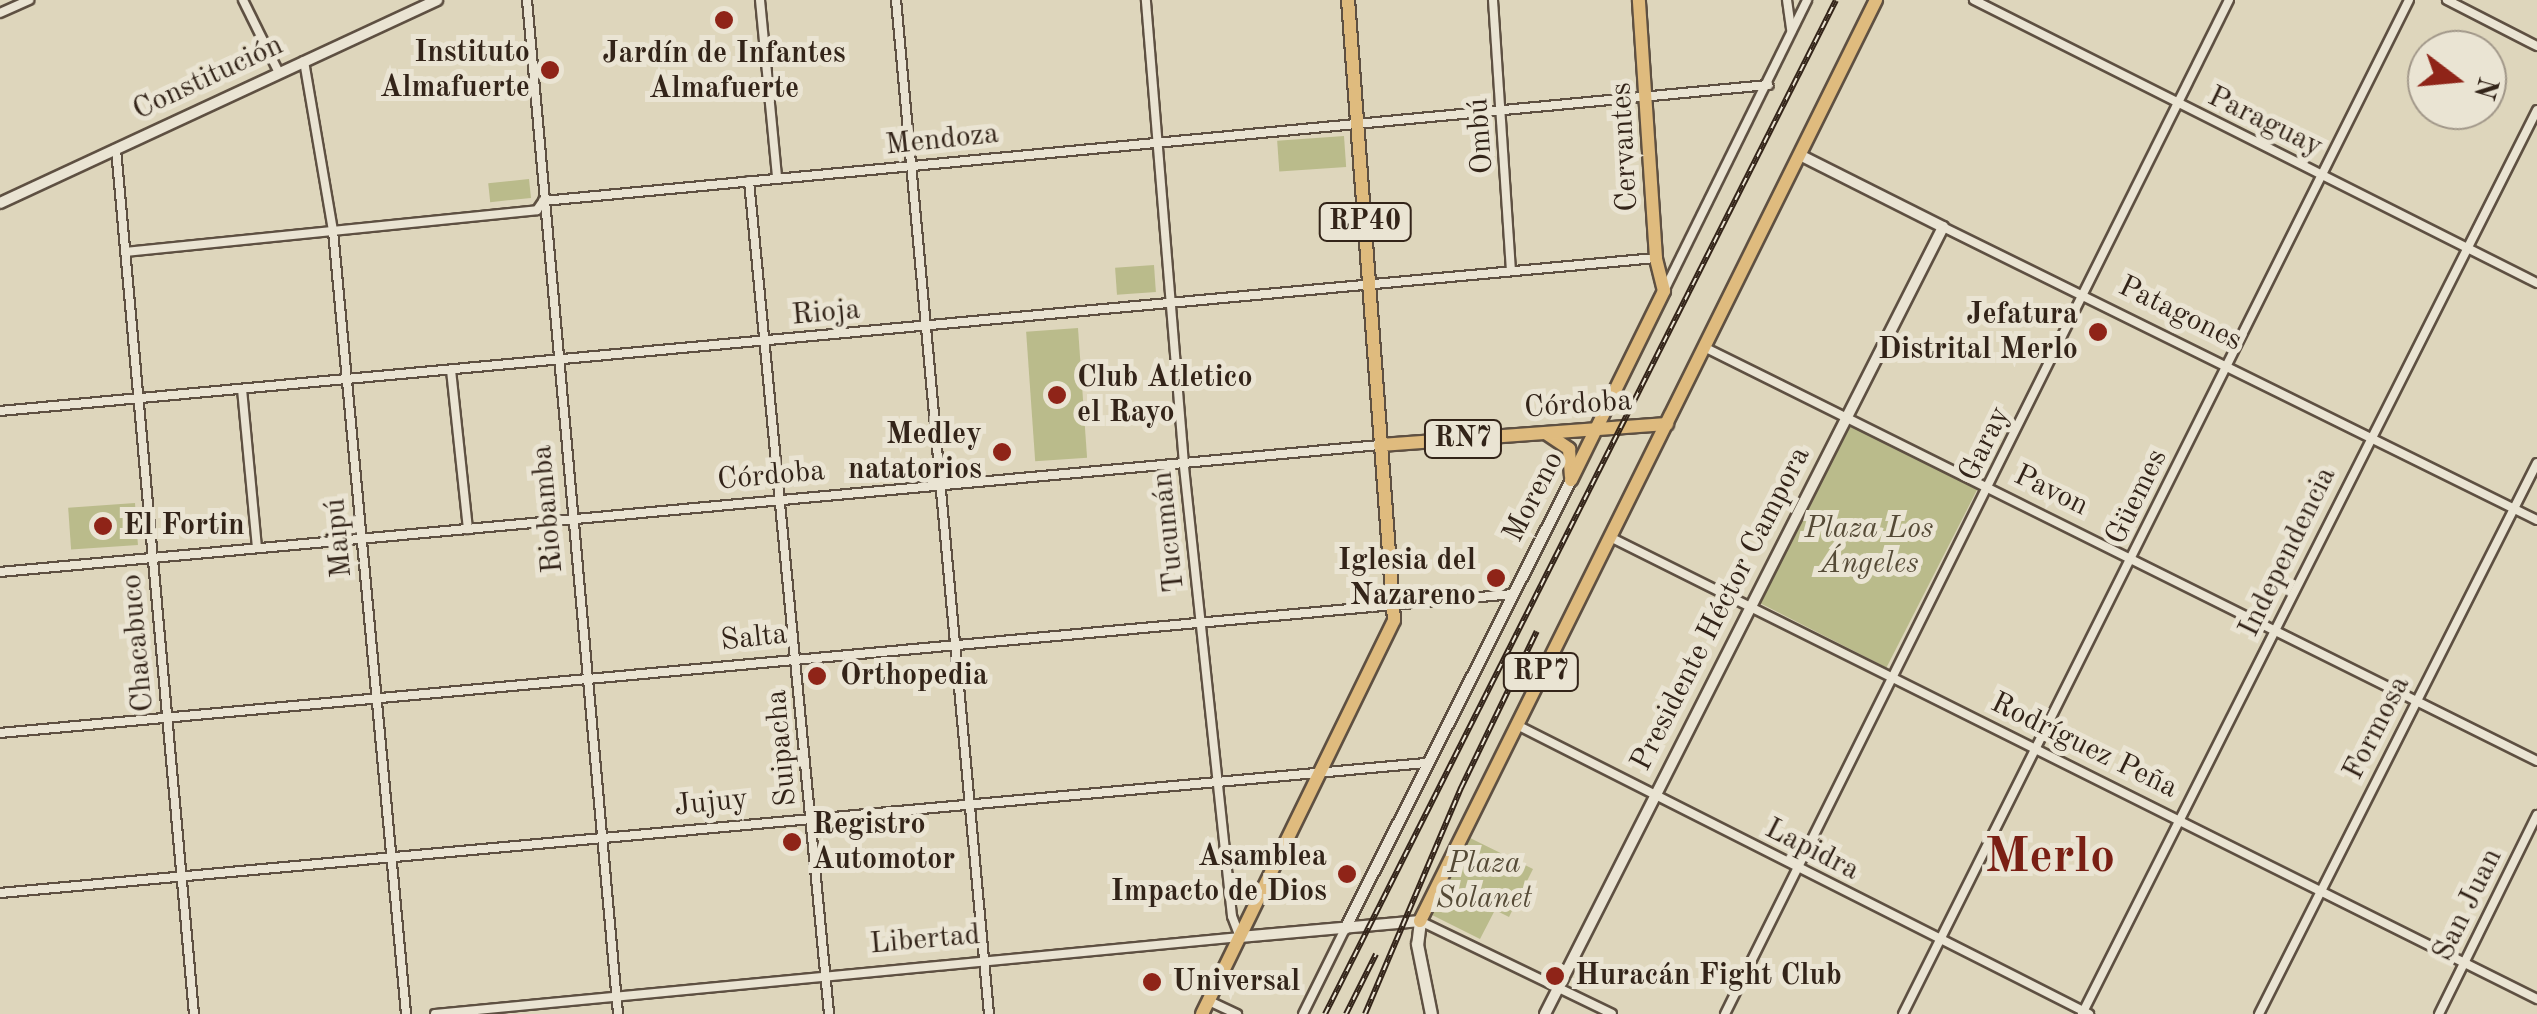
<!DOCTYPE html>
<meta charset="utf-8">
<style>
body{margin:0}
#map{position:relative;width:2537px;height:1014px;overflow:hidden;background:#ded6bc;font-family:"Old Standard TT",serif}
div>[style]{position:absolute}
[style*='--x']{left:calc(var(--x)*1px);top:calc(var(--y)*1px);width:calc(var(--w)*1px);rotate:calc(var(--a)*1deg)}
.green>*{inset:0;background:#babb8b;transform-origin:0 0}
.roads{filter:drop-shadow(2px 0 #5e5042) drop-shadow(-2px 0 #5e5042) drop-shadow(0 2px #5e5042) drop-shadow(0 -2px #5e5042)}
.minor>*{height:8px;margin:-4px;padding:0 4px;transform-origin:4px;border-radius:4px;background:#eae4d3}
.tertiary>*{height:10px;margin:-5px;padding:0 5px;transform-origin:5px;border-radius:5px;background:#eae4d3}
.secondary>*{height:11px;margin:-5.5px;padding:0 5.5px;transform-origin:5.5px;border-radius:5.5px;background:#eae4d3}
.primary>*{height:12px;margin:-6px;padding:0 6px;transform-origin:6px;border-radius:6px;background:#dfbb7e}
.rail>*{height:6px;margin-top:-3px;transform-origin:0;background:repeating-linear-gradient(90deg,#eae4d3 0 8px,#332419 0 16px);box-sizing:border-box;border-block:2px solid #332419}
.dots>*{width:28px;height:28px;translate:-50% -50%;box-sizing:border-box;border:5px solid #eae4d3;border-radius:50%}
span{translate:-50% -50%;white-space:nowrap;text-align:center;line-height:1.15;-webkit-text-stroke:10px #eae4d3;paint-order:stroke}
.shield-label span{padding:2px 8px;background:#eae4d3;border:2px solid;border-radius:8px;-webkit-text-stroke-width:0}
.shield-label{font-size:28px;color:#332419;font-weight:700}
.poi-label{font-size:30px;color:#332419;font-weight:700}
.right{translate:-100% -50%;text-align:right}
.left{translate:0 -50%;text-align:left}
.street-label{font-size:30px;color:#332419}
.park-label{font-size:30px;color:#554a36;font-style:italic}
.town-label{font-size:50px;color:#7a1f14;font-weight:700}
.north{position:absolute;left:2407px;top:30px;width:100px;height:100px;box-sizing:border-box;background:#eae4d3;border:2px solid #a19789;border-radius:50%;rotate:106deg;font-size:28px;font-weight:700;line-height:40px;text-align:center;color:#332419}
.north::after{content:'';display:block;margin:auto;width:35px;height:45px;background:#8f2418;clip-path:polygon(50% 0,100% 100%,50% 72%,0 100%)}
</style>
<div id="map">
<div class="green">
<i style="left:1344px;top:136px;width:31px;height:67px;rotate:86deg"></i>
<i style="left:529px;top:179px;width:19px;height:41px;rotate:84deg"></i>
<i style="left:1154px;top:265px;width:27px;height:39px;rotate:86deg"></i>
<i style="left:1078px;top:328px;width:130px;height:52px;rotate:86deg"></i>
<i style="left:1849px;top:424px;width:144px;height:200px;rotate:27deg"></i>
<i style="left:135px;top:503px;width:42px;height:67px;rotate:86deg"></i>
<i style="clip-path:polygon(1470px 838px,1533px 869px,1509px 917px,1495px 910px,1480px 939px,1432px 915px)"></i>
</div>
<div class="roads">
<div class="minor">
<i style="--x:243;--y:0;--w:81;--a:63.7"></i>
<i style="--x:527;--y:0;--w:1018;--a:84.87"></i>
<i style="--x:760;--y:0;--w:179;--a:84.5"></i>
<i style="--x:896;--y:0;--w:1018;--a:84.76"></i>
<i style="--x:1493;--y:0;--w:270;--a:86.2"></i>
<i style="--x:1787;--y:0;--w:30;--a:82"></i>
<i style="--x:1974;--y:0;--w:630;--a:26.69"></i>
<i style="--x:2447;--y:0;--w:101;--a:27.1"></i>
<i style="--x:0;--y:13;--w:32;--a:-24"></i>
<i style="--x:304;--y:61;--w:172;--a:80.3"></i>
<i style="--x:333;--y:231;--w:786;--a:84.67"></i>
<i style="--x:116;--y:149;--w:869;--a:84.85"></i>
<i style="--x:749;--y:181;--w:837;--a:84.51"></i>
<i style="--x:1943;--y:227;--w:662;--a:26.26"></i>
<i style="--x:125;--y:252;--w:414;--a:-5.8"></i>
<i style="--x:537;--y:210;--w:11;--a:-56"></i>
<i style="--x:543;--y:201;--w:1231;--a:-5.41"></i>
<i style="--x:1664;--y:291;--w:324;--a:-63.8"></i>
<i style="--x:1704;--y:347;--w:930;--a:26.43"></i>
<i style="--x:451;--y:370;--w:160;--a:83.9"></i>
<i style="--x:242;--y:389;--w:159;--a:84.6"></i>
<i style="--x:0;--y:411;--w:1663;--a:-5.28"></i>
<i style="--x:1610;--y:537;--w:1036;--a:26.49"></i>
<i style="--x:0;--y:572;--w:1386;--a:-5.26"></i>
<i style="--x:1517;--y:725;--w:641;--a:26.8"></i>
<i style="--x:0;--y:733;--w:1519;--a:-5.25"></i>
<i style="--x:0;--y:893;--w:1433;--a:-5.21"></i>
<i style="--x:1420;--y:921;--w:213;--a:25.8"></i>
<i style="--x:1209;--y:1001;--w:31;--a:25"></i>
<i style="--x:435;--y:1014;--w:809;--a:-5.46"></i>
<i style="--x:1240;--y:937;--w:22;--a:-111"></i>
<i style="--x:1232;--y:916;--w:455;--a:-96.1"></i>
<i style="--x:1184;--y:464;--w:466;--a:-94.7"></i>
<i style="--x:1303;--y:1014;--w:95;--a:-63.7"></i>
<i style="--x:1725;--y:1014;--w:1132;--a:-63.57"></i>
<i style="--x:1903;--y:1014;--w:1133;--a:-63.48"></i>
<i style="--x:2082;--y:1014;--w:1012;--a:-63.28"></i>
<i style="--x:2259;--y:1014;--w:617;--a:-63.23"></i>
<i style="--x:2439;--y:1014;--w:222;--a:-63.8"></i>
</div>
<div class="tertiary">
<i style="--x:0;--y:203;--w:482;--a:-24.9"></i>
<i style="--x:1345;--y:929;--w:503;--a:-63.28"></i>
<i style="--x:1240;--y:937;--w:181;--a:-5.1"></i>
<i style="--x:1545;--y:1014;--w:882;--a:-63.17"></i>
<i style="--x:1943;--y:227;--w:160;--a:-153.3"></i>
</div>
<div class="secondary">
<i style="--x:1420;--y:921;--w:23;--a:97"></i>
<i style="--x:1417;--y:944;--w:71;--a:78.7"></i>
</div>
<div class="primary">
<i style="--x:1547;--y:434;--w:27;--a:34"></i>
<i style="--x:1569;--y:449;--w:27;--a:86"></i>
<i style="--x:1380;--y:445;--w:288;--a:-4.2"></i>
<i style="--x:1571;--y:480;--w:211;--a:-63.8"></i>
<i style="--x:1664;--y:291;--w:34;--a:-104"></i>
<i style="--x:1656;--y:258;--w:259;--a:-93.8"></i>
<i style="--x:1420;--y:921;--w:1028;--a:-63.66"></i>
<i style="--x:1202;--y:1014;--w:438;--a:-64"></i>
<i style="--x:1394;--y:620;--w:622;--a:-94.24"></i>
</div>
</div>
<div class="rail">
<i style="--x:1325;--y:1014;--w:1135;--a:-63.25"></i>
<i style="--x:1346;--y:1014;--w:67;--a:-63.4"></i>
<i style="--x:1365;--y:1014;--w:246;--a:-67"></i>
<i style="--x:1461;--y:788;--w:174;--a:-64.2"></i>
</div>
<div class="dots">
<i style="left:724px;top:20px;background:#8f2418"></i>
<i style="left:550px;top:70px;background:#8f2418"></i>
<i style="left:2098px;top:332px;background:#8f2418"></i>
<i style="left:1057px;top:395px;background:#8f2418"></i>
<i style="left:1002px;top:452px;background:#8f2418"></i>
<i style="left:103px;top:526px;background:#8f2418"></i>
<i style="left:1496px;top:578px;background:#8f2418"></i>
<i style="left:817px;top:676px;background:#8f2418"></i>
<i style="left:792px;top:842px;background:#8f2418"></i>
<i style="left:1347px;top:874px;background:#8f2418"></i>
<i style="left:1555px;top:976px;background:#8f2418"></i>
<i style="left:1152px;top:982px;background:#8f2418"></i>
</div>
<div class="shield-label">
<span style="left:1365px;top:222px">RP40</span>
<span style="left:1463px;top:439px">RN7</span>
<span style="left:1541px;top:672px">RP7</span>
</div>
<div class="poi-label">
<span class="right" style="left:530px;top:70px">Instituto<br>Almafuerte</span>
<span style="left:724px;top:71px">Jardín de Infantes<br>Almafuerte</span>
<span class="right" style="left:2078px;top:332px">Jefatura<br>Distrital Merlo</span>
<span class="left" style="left:1077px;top:395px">Club Atletico<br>el Rayo</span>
<span class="right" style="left:982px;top:452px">Medley<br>natatorios</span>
<span class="left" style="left:123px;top:526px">El Fortin</span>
<span class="right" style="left:1476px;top:578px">Iglesia del<br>Nazareno</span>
<span class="left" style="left:840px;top:676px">Orthopedia</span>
<span class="left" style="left:812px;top:842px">Registro<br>Automotor</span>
<span class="right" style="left:1327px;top:874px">Asamblea<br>Impacto de Dios</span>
<span class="left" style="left:1575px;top:976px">Huracán Fight Club</span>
<span class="left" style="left:1172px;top:982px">Universal</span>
</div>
<div class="street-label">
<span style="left:208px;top:78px;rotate:-25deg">Constitución</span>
<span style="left:2265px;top:122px;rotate:26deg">Paraguay</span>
<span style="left:1481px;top:136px;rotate:-94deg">Ombú</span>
<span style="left:942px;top:140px;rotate:-6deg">Mendoza</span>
<span style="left:1625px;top:147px;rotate:-93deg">Cervantes</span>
<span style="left:826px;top:313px;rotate:-5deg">Rioja</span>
<span style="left:2180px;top:314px;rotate:26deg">Patagones</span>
<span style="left:1578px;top:405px;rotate:-4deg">Córdoba</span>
<span style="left:1985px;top:444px;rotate:-64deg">Garay</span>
<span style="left:771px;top:476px;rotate:-5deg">Córdoba</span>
<span style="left:2051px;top:491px;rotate:26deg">Pavon</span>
<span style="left:1534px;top:497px;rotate:-63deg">Moreno</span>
<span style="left:2137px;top:497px;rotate:-64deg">Güemes</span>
<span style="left:548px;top:509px;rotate:-95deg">Riobamba</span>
<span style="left:1169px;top:532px;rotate:-96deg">Tucumán</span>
<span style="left:339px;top:538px;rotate:-95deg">Maipú</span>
<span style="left:2288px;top:552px;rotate:-64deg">Independencia</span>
<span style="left:1721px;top:609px;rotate:-63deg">Presidente Héctor Campora</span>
<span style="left:754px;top:638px;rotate:-6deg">Salta</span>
<span style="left:138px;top:643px;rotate:-95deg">Chacabuco</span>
<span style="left:2377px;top:728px;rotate:-63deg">Formosa</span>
<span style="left:2084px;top:746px;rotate:26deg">Rodríguez Peña</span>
<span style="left:782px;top:748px;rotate:-95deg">Suipacha</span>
<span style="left:711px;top:803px;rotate:-6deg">Jujuy</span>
<span style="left:1812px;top:850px;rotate:27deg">Lapidra</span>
<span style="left:2468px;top:905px;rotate:-64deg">San Juan</span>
<span style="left:925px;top:940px;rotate:-5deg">Libertad</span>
</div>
<div class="park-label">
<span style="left:1869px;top:546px">Plaza Los<br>Ángeles</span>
<span style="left:1484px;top:881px">Plaza<br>Solanet</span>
</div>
<div class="town-label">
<span style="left:2050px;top:859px">Merlo</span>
</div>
<div class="north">N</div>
</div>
